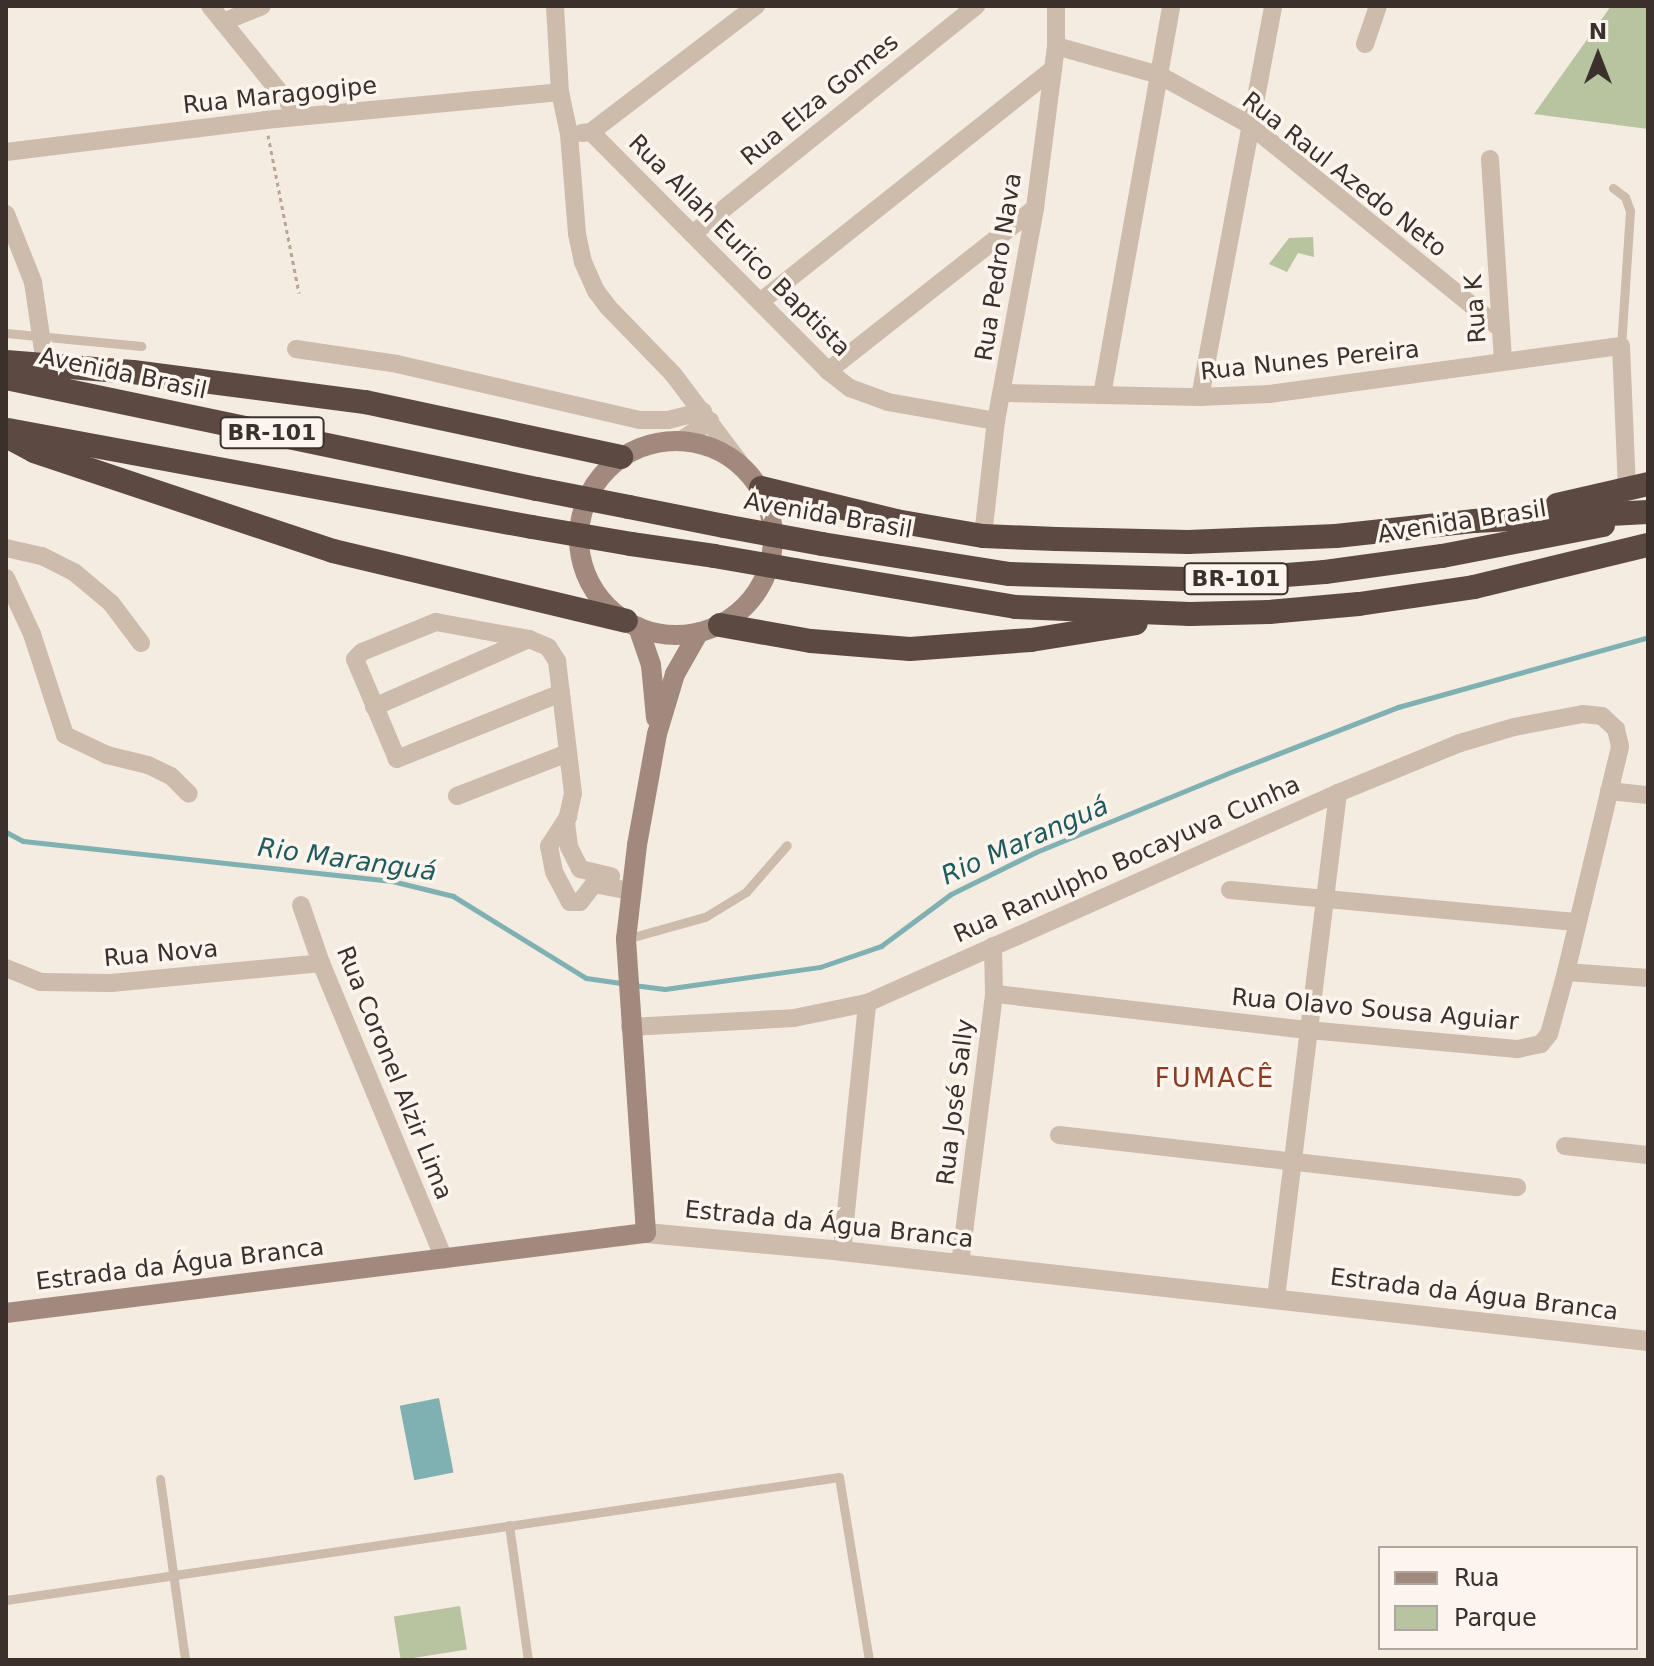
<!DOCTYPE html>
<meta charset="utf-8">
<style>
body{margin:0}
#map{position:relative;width:1654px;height:1666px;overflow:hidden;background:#f4ebe1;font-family:"DejaVu Sans",sans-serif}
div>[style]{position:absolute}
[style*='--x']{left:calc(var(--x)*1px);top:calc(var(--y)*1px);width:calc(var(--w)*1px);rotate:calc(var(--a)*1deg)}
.green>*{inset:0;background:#b8c4a0;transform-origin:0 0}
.water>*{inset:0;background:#7fb0b2;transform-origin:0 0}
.stream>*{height:5px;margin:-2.5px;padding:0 2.5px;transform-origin:2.5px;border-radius:2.5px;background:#7fb0b2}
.path>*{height:3px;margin-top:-1.5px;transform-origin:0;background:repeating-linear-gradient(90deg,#b9a596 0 4px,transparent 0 8px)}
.service>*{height:9px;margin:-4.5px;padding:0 4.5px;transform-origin:4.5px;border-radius:4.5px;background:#cdbbac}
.minor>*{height:18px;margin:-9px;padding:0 9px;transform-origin:9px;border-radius:9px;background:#cdbbac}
.tertiary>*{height:20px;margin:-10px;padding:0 10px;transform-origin:10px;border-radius:10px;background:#cdbbac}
.secondary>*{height:20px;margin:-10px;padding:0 10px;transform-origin:10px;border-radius:10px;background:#a18a7d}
.secondary>.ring{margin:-10px;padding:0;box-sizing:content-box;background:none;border:20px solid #a18a7d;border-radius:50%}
.motorway>*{height:24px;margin:-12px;padding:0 12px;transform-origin:12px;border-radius:12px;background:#5c4a42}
.motorway-bridge>*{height:24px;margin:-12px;padding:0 12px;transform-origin:12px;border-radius:12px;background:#5c4a42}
span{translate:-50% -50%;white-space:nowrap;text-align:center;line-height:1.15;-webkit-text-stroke:7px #fbf5ee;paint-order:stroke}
.shield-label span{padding:2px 6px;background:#fbf5ee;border:2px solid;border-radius:6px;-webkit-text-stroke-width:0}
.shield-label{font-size:22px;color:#3b302b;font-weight:700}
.street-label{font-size:24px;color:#3b302b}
.water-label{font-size:26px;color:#1f5a5e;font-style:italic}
.neighbourhood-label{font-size:26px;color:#8c3b22;letter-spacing:2px}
.frame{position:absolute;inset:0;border:8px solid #3b302b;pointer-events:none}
.legend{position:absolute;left:1378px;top:1546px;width:260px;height:104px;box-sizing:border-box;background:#fbf5ee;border:2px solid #aea6a0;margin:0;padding:10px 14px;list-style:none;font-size:24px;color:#3b302b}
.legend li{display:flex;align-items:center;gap:16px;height:40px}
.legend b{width:40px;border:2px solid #aea6a0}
.north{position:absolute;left:1558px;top:16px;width:80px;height:80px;-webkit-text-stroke:6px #fbf5ee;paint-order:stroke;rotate:0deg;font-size:22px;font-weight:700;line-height:32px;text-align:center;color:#3b302b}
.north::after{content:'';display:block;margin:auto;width:28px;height:36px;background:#3b302b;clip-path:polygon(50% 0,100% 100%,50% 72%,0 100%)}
</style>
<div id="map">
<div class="green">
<i style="clip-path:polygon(1611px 6px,1648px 6px,1648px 129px,1534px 114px)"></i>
<i style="clip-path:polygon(1313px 237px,1314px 257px,1298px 253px,1287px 272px,1269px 264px,1289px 238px)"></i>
<i style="left:460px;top:1606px;width:44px;height:67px;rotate:81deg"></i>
</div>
<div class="water">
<i style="left:439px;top:1398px;width:76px;height:40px;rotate:79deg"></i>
</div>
<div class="stream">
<i style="--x:6;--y:832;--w:19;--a:28"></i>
<i style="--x:23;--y:841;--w:371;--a:6.2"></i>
<i style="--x:392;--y:881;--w:63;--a:13.8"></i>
<i style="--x:453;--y:896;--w:156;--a:31.7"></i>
<i style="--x:586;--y:978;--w:37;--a:8"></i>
<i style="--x:633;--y:985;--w:32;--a:7"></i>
<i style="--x:665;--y:989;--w:157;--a:-8.1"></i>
<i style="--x:820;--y:967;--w:65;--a:-19"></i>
<i style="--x:881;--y:946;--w:87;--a:-36.6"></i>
<i style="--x:951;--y:894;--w:95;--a:-26.3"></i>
<i style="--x:1036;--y:852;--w:205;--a:-22.3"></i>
<i style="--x:1226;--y:774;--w:185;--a:-21.3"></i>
<i style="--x:1398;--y:707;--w:260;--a:-15.6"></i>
</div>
<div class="path">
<i style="--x:268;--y:135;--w:161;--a:78.9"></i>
</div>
<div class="service">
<i style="--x:1613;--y:188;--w:15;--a:37"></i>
<i style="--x:1625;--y:197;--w:15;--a:70"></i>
<i style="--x:1630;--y:211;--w:135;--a:93.8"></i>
<i style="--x:6;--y:333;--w:136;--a:5.5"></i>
<i style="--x:626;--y:939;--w:82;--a:-15.6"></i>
<i style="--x:705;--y:917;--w:48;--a:-31.4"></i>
<i style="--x:746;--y:892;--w:62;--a:-48.9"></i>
<i style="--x:160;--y:1479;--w:183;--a:82.1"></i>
<i style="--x:509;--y:1525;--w:136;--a:82"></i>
<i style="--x:6;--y:1600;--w:842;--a:-8.4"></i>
<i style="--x:839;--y:1477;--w:185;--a:80.7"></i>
</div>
<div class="minor">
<i style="--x:210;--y:6;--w:141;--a:51"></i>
<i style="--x:555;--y:6;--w:86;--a:86.7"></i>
<i style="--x:560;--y:92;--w:43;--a:77.9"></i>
<i style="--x:569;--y:134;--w:100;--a:85.4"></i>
<i style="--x:577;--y:234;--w:29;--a:78"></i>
<i style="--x:583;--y:262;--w:32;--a:66"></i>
<i style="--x:596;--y:291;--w:20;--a:53"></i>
<i style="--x:608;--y:307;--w:93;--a:45.9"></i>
<i style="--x:673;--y:374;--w:111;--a:53"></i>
<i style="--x:223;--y:22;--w:42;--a:-22.3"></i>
<i style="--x:1365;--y:44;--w:40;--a:-71.1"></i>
<i style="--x:1056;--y:46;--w:107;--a:15.7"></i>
<i style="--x:1159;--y:75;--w:104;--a:28.8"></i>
<i style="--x:1250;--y:125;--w:323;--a:39.1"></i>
<i style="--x:591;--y:132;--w:337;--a:45.2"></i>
<i style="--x:828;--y:371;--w:28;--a:38"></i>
<i style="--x:850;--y:388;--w:40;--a:20.2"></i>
<i style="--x:888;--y:402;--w:110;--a:10"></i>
<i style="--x:582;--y:133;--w:9;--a:-6"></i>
<i style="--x:591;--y:132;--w:208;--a:-37.4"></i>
<i style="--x:6;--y:152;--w:261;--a:-7"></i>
<i style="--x:265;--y:120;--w:296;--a:-5.4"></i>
<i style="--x:1490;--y:159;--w:202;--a:86.3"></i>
<i style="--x:6;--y:214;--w:73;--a:68.3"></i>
<i style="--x:33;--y:282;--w:82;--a:81.6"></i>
<i style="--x:695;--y:232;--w:361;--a:-38.8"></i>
<i style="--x:760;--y:302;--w:374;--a:-38.5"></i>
<i style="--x:296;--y:349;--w:102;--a:8.4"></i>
<i style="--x:397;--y:364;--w:249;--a:13"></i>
<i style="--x:640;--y:420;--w:28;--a:0"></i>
<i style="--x:668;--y:420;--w:36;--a:-14"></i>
<i style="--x:828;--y:371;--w:263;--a:-38.2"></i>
<i style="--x:1003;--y:393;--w:197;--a:1.2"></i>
<i style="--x:1200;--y:397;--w:69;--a:-2.5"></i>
<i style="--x:1269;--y:394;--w:355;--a:-7.8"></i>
<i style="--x:1621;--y:346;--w:143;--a:87.6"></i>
<i style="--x:1102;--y:395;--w:395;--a:-79.9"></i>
<i style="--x:1200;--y:397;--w:398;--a:-79.4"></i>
<i style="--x:681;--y:440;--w:35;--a:-33"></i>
<i style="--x:983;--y:536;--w:116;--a:-83.6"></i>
<i style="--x:996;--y:421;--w:217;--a:-79.6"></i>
<i style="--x:1035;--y:208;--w:163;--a:-82.6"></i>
<i style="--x:1056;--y:46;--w:40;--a:-90"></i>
<i style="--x:6;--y:548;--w:37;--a:13"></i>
<i style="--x:42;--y:556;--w:36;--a:27"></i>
<i style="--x:74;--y:572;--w:48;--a:40"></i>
<i style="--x:111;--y:603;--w:50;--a:53.1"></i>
<i style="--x:6;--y:578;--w:62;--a:65.1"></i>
<i style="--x:32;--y:634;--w:106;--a:71.9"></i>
<i style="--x:65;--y:735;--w:47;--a:25.5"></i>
<i style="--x:107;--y:755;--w:42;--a:13.7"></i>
<i style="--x:148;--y:765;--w:25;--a:26"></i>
<i style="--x:171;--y:776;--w:25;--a:45"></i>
<i style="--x:561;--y:693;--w:177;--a:158.1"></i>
<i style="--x:397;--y:759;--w:108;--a:-112.8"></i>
<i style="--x:355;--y:659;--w:10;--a:-45"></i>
<i style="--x:362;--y:652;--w:80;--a:-22.1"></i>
<i style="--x:436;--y:622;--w:95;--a:10.4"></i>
<i style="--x:529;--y:639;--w:21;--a:23"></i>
<i style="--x:548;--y:647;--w:17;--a:57"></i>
<i style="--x:557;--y:661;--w:32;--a:83"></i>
<i style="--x:561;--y:693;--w:101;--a:83.2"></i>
<i style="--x:573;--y:793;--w:25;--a:102"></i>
<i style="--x:568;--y:817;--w:35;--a:123"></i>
<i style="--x:549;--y:846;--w:26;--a:79"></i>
<i style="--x:554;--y:872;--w:34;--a:62"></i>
<i style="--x:570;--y:902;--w:10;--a:0"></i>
<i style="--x:580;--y:902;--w:23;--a:-52"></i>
<i style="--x:594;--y:884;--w:38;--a:11"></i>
<i style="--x:374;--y:707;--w:169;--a:-23.7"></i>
<i style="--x:1609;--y:791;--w:39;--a:6"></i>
<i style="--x:457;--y:796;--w:119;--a:-21.2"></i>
<i style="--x:566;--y:822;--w:25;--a:83"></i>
<i style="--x:569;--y:847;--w:25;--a:63"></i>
<i style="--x:580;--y:869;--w:32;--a:13"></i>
<i style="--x:1230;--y:890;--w:347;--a:5.3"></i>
<i style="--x:301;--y:905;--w:61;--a:71"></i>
<i style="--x:321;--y:963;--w:321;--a:67.4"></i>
<i style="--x:6;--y:968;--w:37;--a:22"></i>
<i style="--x:40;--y:982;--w:71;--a:0.8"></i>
<i style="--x:111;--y:983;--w:211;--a:-5.4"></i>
<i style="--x:1566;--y:972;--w:82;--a:4.2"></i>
<i style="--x:630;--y:1027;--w:164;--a:-3.1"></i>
<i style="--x:794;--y:1018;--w:75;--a:-11.6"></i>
<i style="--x:867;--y:1003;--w:516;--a:-24.03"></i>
<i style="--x:1338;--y:793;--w:132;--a:-22.3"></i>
<i style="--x:1460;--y:743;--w:56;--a:-16.5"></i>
<i style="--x:1514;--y:727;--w:70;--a:-10.7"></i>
<i style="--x:1583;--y:714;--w:19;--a:6"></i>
<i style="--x:1602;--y:716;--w:19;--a:43"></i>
<i style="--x:1616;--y:729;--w:18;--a:77"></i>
<i style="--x:1620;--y:747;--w:231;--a:103.5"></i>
<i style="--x:1566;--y:972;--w:64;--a:105.3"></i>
<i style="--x:1549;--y:1034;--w:13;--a:129"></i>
<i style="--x:1541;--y:1044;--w:25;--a:168"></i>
<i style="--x:1517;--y:1049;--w:211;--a:-174.8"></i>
<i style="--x:1307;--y:1030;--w:315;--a:-173.4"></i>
<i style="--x:1059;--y:1135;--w:461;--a:6.5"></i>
<i style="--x:1565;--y:1146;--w:83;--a:6.2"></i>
<i style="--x:842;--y:1251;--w:249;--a:-84.2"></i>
<i style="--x:960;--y:1264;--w:272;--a:-82.8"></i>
<i style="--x:994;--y:994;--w:48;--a:-91.2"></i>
<i style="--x:1276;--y:1298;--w:509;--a:-83"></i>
</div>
<div class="tertiary">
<i style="--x:646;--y:1233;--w:197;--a:5.2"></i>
<i style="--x:842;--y:1251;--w:811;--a:6.37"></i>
</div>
<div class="secondary">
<i class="ring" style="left:579px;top:441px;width:174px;height:174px"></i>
<i style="--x:638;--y:627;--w:40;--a:71.1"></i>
<i style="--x:651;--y:665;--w:53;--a:84.6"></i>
<i style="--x:6;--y:1313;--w:645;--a:-7.13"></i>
<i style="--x:646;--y:1233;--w:295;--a:-93.9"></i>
<i style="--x:626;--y:939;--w:95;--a:-83.3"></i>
<i style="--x:637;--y:845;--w:113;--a:-79.8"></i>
<i style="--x:657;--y:734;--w:63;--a:-73.3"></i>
<i style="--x:675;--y:674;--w:48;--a:-60.3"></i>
</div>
<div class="motorway">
<i style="--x:6;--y:362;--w:127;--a:4.5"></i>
<i style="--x:133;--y:372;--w:234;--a:7.4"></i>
<i style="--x:365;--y:402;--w:262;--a:12.1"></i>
<i style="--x:6;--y:378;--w:542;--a:11.81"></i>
<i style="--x:8;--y:430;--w:533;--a:10.49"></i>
<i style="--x:6;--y:436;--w:32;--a:28"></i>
<i style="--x:34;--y:451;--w:315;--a:18.5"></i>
<i style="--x:333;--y:551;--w:301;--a:13.4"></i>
<i style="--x:761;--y:488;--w:139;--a:13.7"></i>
<i style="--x:896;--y:521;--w:88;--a:9.8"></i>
<i style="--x:983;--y:536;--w:73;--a:2.4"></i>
<i style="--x:1056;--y:539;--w:132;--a:1.3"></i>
<i style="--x:1188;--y:542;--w:148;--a:-2.3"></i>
<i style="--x:1336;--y:536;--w:140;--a:-6.2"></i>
<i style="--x:1475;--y:521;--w:173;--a:-3"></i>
<i style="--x:1557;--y:505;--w:93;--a:-13"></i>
<i style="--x:629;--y:507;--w:97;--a:11.3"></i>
<i style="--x:631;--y:544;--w:84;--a:8.2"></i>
<i style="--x:822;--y:544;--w:190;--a:9.1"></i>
<i style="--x:1010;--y:574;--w:213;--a:1.6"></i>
<i style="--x:1223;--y:580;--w:102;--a:-4.5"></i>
<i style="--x:1325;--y:572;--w:118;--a:-7.8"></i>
<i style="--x:1442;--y:556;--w:164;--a:-10.9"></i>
<i style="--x:795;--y:570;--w:224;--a:9.5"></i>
<i style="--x:1016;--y:607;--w:174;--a:2.3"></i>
<i style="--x:1190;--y:614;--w:79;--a:-1.5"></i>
<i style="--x:1269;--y:612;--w:90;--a:-5.1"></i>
<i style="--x:1359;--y:604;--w:116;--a:-8.4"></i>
<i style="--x:1474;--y:587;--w:179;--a:-13.6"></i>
<i style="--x:720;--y:625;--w:92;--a:10"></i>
<i style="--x:811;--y:641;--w:99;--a:4.6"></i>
<i style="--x:910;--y:649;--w:121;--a:-4.3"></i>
<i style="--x:1031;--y:640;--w:106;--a:-9.2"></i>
</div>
<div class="motorway-bridge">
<i style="--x:537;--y:489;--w:94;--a:11.1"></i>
<i style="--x:724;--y:526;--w:100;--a:10.4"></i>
<i style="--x:532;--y:527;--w:100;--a:9.7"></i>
<i style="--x:714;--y:556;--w:82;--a:9.8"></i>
</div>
<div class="shield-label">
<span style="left:272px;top:433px">BR-101</span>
<span style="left:1236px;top:579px">BR-101</span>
</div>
<div class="street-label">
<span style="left:280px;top:96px;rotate:-6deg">Rua Maragogipe</span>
<span style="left:820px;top:100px;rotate:-39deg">Rua Elza Gomes</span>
<span style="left:1344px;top:175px;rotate:38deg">Rua Raul Azedo Neto</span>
<span style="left:739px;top:246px;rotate:45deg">Rua Allah Eurico Baptista</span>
<span style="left:999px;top:267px;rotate:-81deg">Rua Pedro Nava</span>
<span style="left:1476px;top:309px;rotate:-94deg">Rua K</span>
<span style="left:1310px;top:361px;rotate:-6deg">Rua Nunes Pereira</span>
<span style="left:123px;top:374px;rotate:12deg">Avenida Brasil</span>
<span style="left:828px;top:516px;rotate:10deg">Avenida Brasil</span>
<span style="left:1462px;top:522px;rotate:-9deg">Avenida Brasil</span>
<span style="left:1127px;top:860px;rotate:-24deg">Rua Ranulpho Bocayuva Cunha</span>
<span style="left:161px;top:954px;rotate:-5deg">Rua Nova</span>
<span style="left:1375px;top:1010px;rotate:5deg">Rua Olavo Sousa Aguiar</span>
<span style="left:394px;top:1073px;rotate:68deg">Rua Coronel Alzir Lima</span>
<span style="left:956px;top:1102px;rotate:-83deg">Rua José Sally</span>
<span style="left:829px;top:1225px;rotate:6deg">Estrada da Água Branca</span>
<span style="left:180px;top:1265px;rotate:-7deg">Estrada da Água Branca</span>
<span style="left:1474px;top:1295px;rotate:7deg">Estrada da Água Branca</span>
</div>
<div class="water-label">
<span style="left:1025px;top:841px;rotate:-24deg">Rio Maranguá</span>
<span style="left:347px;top:860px;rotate:8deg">Rio Maranguá</span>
</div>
<div class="neighbourhood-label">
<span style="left:1215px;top:1079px">FUMACÊ</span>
</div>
<div class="frame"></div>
<ul class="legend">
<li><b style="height:10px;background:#a18a7d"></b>Rua</li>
<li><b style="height:22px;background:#b8c4a0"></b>Parque</li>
</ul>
<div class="north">N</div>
</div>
